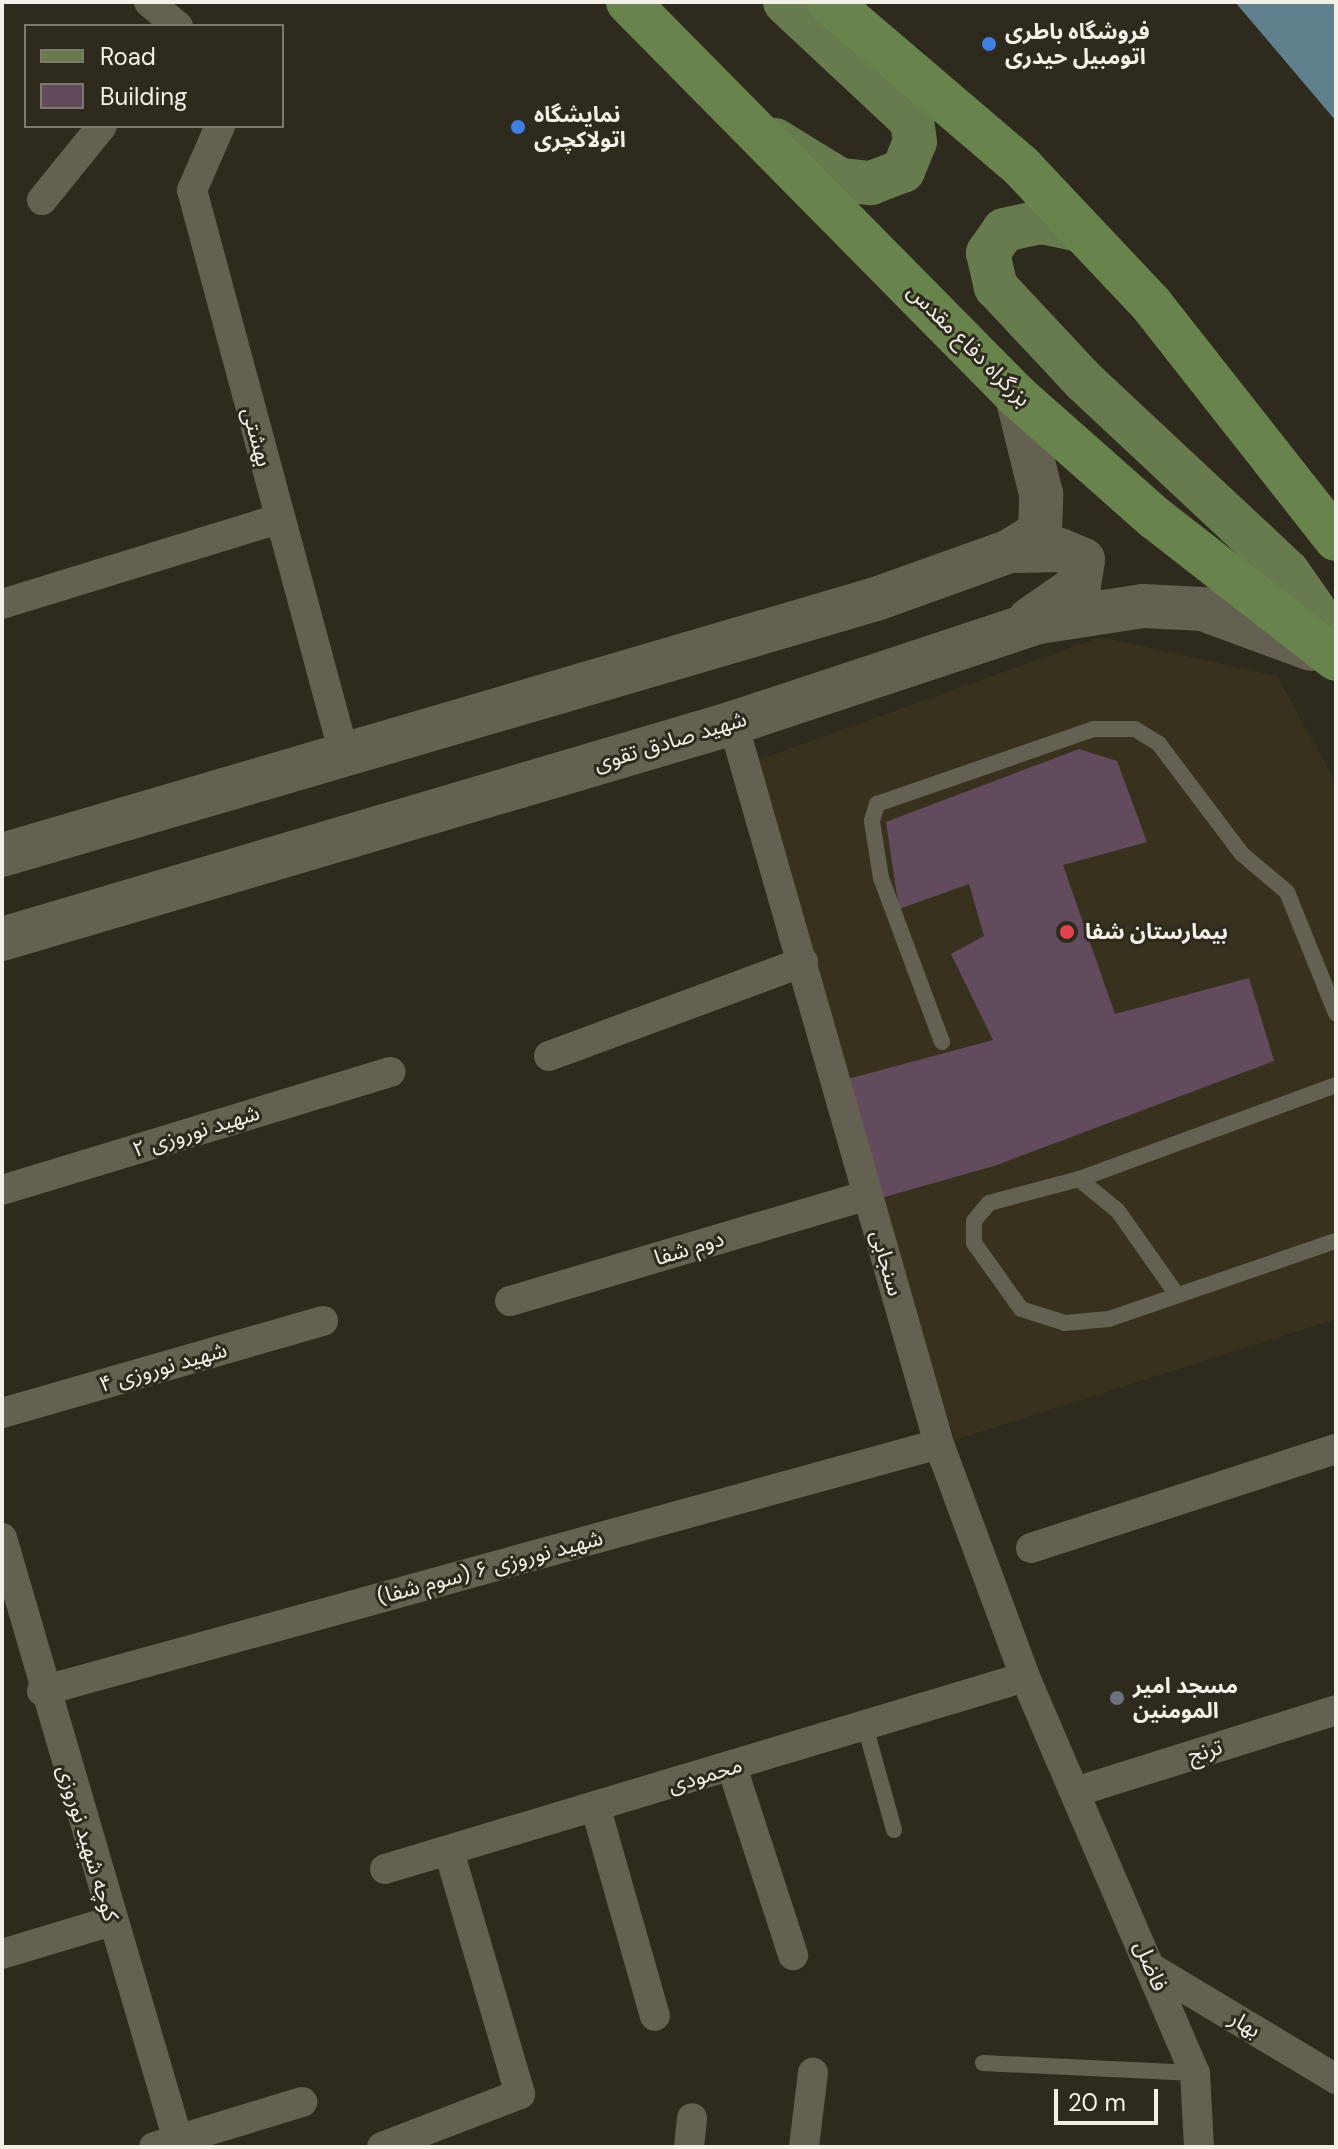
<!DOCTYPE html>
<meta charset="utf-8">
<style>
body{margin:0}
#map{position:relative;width:1338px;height:2149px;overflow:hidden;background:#2e2a1d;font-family:"DM Sans","Noto Sans Arabic",sans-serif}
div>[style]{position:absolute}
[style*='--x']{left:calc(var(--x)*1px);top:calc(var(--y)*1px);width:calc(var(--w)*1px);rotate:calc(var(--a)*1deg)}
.built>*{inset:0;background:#37311e}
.water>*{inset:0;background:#61808d}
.building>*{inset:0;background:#614b5d}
.service>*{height:16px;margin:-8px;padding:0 8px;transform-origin:8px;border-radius:8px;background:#656152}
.minor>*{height:30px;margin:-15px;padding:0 15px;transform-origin:15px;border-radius:15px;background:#656152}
.secondary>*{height:44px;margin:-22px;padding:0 22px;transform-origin:22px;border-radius:22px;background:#656152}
.primary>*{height:44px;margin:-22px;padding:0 22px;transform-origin:22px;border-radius:22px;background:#677b4e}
.trunk>*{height:44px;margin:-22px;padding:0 22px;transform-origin:22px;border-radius:22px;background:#68844c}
.dots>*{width:22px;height:22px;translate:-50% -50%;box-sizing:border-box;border:4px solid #2e2a1d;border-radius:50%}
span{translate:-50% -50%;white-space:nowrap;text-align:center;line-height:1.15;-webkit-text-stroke:6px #2e2a1d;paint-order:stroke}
.poi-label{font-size:22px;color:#f3f0e8;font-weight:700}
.left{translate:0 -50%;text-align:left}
.street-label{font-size:22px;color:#f3f0e8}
.frame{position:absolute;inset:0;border:4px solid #f3f0e8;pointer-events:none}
.legend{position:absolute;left:24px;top:24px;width:260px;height:104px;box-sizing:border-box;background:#2e2a1d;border:2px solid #7d796e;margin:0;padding:10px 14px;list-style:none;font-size:24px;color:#f3f0e8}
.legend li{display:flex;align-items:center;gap:16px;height:40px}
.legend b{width:40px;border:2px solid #7d796e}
.scale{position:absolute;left:1054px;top:2089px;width:104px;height:36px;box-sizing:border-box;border:4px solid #f3f0e8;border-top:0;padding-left:10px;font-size:24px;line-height:28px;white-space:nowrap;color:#f3f0e8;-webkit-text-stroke:6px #2e2a1d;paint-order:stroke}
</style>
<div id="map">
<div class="built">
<i style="clip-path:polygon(1101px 637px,1277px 676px,1336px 783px,1336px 1319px,955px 1440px,747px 764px)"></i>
</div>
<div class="water">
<i style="clip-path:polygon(1235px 2px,1336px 2px,1336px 121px)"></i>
</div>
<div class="building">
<i style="clip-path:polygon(1079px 749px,1117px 761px,1147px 842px,1063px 865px,1115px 1014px,1249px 978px,1274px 1061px,994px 1166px,881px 1198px,844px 1080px,993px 1040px,951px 954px,984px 936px,969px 884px,899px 909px,886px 822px)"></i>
</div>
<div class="service">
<i style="--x:942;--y:1042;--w:175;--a:-110.4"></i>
<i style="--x:881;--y:878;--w:58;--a:-99"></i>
<i style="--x:872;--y:821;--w:18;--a:-74"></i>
<i style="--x:877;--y:804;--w:230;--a:-19.1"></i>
<i style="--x:1094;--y:729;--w:41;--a:0"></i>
<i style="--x:1135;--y:729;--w:28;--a:32"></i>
<i style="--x:1159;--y:744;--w:138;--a:53"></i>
<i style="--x:1242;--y:854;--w:59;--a:40.2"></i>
<i style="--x:1287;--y:892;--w:131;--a:68"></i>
<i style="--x:1336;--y:1085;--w:274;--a:159.9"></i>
<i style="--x:1079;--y:1179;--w:93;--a:165.1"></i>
<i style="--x:989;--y:1203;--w:23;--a:130"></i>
<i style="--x:974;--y:1221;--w:22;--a:90"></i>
<i style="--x:974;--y:1243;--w:81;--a:54.5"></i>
<i style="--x:1021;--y:1309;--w:46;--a:17.7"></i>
<i style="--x:1065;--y:1323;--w:44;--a:-5.2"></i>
<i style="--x:1109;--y:1319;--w:240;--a:-19"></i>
<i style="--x:1079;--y:1179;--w:50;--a:39.4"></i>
<i style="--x:1118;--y:1211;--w:103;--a:54.9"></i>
<i style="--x:865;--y:1726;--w:108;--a:74.4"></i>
<i style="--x:983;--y:2063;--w:212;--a:2.7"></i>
</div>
<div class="minor">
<i style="--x:149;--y:2;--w:38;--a:40"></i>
<i style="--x:220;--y:126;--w:70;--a:113.6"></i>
<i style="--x:192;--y:190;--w:580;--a:74.91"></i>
<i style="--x:42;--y:200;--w:95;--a:-51"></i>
<i style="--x:2;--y:604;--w:290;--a:-17.1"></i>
<i style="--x:733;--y:723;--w:750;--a:74.05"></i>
<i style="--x:939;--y:1444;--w:248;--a:69.7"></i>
<i style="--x:1025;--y:1677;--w:431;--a:66.8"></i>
<i style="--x:1195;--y:2073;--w:74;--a:86.9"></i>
<i style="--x:549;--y:1056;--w:271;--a:-20.3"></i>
<i style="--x:2;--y:1190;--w:406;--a:-16.9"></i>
<i style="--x:510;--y:1301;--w:373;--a:-16.5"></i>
<i style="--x:2;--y:1413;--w:334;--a:-16"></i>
<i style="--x:2;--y:1538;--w:634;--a:73.71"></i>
<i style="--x:1031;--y:1548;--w:321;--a:-18"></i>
<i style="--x:42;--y:1691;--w:930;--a:-15.4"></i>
<i style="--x:732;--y:1767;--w:198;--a:72"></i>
<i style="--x:1075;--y:1792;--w:274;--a:-17.4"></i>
<i style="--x:596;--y:1809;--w:215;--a:74.1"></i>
<i style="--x:385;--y:1869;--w:668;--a:-16.7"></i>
<i style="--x:2;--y:1954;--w:115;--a:-16.7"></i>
<i style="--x:1153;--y:1969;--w:214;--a:31"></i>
<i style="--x:154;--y:2147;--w:155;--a:-16.9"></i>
<i style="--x:382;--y:2147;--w:148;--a:-21"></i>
<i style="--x:520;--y:2094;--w:250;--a:-106.3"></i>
<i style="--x:689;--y:2147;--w:29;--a:-84"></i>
<i style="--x:804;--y:2147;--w:75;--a:-83.1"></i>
</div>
<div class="secondary">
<i style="--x:1010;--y:551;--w:50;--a:-1.1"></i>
<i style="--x:1060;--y:550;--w:25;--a:23"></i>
<i style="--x:1083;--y:560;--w:25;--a:99"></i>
<i style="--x:1079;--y:585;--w:60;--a:145.2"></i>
<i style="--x:2;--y:855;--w:911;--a:-16.33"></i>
<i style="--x:876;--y:599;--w:142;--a:-19.7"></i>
<i style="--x:1010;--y:551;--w:36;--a:-32"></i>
<i style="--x:1040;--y:532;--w:38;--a:-88"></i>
<i style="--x:1041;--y:494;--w:101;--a:-103.8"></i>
<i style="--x:2;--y:939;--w:762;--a:-16.46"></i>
<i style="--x:733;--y:723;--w:322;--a:-18.3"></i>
<i style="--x:1039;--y:622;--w:105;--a:-8.7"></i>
<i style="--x:1143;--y:606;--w:60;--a:2.9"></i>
<i style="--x:1203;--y:609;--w:115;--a:20.3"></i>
</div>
<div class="primary">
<i style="--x:775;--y:140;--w:76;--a:31.6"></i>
<i style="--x:840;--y:180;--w:31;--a:6"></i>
<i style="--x:871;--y:183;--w:34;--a:-21"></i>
<i style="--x:903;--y:171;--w:31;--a:-68"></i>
<i style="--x:915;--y:142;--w:21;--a:-98"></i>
<i style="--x:912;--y:121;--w:174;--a:-136.9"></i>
<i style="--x:1075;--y:229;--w:35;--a:-168"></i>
<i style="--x:1041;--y:222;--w:38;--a:168"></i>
<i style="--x:1004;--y:230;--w:28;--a:125"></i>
<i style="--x:988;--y:253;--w:35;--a:77"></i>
<i style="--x:996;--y:287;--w:130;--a:46.9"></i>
<i style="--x:1085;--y:382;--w:278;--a:43.1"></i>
<i style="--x:1288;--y:572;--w:84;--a:55.2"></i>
</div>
<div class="trunk">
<i style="--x:628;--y:2;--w:554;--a:45.37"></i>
<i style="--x:1017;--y:396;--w:184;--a:41.5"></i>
<i style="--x:1155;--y:518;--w:229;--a:37.9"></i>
<i style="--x:829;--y:2;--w:253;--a:40.5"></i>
<i style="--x:1021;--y:166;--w:190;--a:46.7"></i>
<i style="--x:1151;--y:304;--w:299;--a:51.8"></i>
</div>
<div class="dots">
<i style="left:989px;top:44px;background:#3f7fe0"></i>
<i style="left:518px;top:127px;background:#3f7fe0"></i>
<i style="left:1067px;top:932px;background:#e0444e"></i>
<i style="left:1117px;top:1698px;background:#6b7280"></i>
</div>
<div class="poi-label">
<span class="left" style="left:1005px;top:44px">فروشگاه باطری<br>اتومبیل حیدری</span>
<span class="left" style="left:534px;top:127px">نمایشگاه<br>اتولاکچری</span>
<span class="left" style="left:1085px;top:932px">بیمارستان شفا</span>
<span class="left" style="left:1133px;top:1698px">مسجد امیر<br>المومنین</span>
</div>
<div class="street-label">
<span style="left:969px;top:345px;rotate:45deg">بزرگراه دفاع مقدس</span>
<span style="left:257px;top:437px;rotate:75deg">بهشتی</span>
<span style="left:670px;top:741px;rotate:-17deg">شهید صادق تقوی</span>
<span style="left:196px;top:1131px;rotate:-17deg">شهید نوروزی ۲</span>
<span style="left:689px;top:1248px;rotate:-17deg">دوم شفا</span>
<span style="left:887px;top:1263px;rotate:74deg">سنجابی</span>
<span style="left:163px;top:1367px;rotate:-16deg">شهید نوروزی ۴</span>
<span style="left:490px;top:1567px;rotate:-15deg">شهید نوروزی ۶ (سوم شفا)</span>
<span style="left:1205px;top:1751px;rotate:-17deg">ترنج</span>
<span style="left:705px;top:1775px;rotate:-17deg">محمودی</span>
<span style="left:88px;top:1843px;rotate:73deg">کوچه شهید نوروزی</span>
<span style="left:1151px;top:1966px;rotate:67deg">فاضل</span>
<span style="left:1245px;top:2024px;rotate:31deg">بهار</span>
</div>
<div class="frame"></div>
<ul class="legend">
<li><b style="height:10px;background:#677b4e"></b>Road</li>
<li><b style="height:22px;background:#614b5d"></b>Building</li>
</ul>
<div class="scale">20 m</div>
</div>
